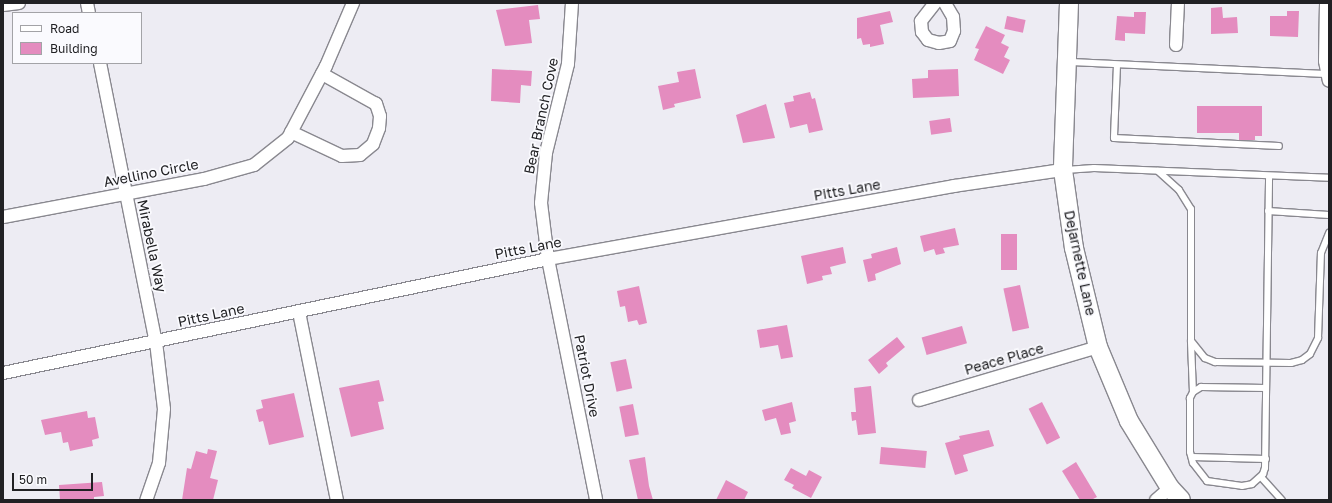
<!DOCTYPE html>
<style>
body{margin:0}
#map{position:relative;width:1332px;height:503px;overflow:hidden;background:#edecf3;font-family:"Golos Text",sans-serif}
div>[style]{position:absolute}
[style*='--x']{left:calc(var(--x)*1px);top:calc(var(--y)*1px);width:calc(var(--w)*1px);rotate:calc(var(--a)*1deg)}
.building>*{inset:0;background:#e48cbf;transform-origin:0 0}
.roads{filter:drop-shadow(1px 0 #89888f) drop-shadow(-1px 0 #89888f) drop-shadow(0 1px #89888f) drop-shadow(0 -1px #89888f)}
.lane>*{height:6px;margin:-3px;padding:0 3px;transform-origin:3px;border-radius:3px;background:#fff}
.street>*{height:12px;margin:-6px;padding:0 6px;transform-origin:6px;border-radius:6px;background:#fff}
.secondary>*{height:18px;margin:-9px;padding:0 9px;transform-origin:9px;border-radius:9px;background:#fff}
span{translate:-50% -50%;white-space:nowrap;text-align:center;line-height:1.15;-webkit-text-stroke:3.5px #fafafe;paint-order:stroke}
.street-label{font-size:14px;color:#212124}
.frame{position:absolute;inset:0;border:4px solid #212124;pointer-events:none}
.legend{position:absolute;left:12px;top:12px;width:130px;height:52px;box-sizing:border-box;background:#fafafe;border:1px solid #a3a3a7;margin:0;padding:5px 7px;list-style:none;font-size:12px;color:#212124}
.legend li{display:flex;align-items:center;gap:8px;height:20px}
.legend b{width:20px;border:1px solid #a3a3a7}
.scale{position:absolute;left:12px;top:473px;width:81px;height:18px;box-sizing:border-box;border:2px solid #212124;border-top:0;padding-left:5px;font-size:12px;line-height:14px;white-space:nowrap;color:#212124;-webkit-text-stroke:3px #fafafe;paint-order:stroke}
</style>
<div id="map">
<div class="building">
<i style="clip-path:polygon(538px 5px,540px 19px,529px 20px,532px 43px,505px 46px,496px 10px)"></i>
<i style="clip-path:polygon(1222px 7px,1223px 18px,1237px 17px,1238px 33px,1211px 34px,1211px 8px)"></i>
<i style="clip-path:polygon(890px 11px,893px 22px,880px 25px,884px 44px,870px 47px,870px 44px,863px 45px,861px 38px,857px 39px,857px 18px)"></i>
<i style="clip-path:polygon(1287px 11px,1299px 11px,1298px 37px,1270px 36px,1270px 16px,1287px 16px)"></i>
<i style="clip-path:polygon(1134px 12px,1146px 12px,1145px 34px,1125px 33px,1125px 41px,1115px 40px,1117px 16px,1134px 17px)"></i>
<i style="left:1007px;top:16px;width:19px;height:13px;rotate:12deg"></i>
<i style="clip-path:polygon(986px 26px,1005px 35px,1001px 43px,1009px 47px,1004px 57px,1010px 60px,1003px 74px,974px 60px,979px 49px,975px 48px)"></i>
<i style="clip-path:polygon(492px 69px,532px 71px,531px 86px,521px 85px,520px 103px,491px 101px)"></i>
<i style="clip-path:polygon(695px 69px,701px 98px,674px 104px,675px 107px,663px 110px,658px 86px,679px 82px,677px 72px)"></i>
<i style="clip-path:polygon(958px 69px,959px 96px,913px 98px,912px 79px,928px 78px,928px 70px)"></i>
<i style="clip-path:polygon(810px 92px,812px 99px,815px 98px,823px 130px,809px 133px,807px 124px,790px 128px,784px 103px,794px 101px,793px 96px)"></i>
<i style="clip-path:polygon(766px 104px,775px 138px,743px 143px,736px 115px)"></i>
<i style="clip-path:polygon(1197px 106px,1262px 106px,1262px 136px,1255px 136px,1255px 140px,1239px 140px,1239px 133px,1197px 133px)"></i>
<i style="left:950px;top:118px;width:14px;height:21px;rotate:82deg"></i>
<i style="clip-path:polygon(955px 228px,959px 245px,943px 248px,945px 253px,936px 255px,934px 249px,924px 252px,920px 236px)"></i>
<i style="left:1001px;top:234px;width:16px;height:36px"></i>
<i style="clip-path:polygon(843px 247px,846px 263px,830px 267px,832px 274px,822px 276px,823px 280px,807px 284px,801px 256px)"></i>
<i style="clip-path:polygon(897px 247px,901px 264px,875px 274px,876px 280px,868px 282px,863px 260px,872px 258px,871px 254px)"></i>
<i style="left:1020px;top:285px;width:44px;height:17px;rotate:78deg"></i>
<i style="clip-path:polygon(639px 286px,647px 323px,639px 325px,637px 320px,628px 322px,625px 306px,620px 307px,617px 291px)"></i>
<i style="clip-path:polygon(787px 325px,793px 357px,781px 359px,778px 345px,760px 348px,757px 330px)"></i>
<i style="left:962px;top:326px;width:18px;height:42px;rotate:74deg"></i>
<i style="clip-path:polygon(897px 337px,905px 347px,886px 363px,888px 366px,879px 374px,868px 360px)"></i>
<i style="left:626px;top:359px;width:30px;height:16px;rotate:78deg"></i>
<i style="clip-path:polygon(379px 380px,384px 401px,378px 402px,384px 429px,351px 437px,339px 388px)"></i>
<i style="clip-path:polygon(871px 386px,876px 433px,858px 435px,856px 420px,852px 421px,851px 412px,856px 412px,854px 388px)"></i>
<i style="clip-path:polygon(294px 393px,304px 437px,269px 445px,263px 421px,259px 422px,256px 410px,263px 408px,261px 400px)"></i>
<i style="clip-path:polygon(792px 402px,796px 421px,789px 423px,791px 433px,781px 435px,776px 418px,765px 421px,762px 410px)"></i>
<i style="left:1042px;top:402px;width:40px;height:15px;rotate:63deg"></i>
<i style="left:633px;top:404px;width:31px;height:14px;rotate:79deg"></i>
<i style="clip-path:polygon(87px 411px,88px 418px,95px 417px,99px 438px,92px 440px,93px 446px,70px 451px,68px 442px,63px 443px,61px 432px,45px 435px,41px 420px)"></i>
<i style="clip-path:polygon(989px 430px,994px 446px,963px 455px,968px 471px,955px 475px,945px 443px,960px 439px,959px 436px)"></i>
<i style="left:881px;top:447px;width:46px;height:17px;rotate:5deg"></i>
<i style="clip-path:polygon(208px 449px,217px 451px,210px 478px,218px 480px,213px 500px,182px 500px,187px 468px,191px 469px,196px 451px,207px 454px)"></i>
<i style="clip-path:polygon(645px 457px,649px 486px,653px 500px,638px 500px,629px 460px)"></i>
<i style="clip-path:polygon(1076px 462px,1097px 497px,1091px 500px,1080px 500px,1062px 471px)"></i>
<i style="clip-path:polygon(791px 468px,806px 476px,809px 470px,822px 477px,811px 498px,792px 488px,794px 485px,784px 480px)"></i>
<i style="clip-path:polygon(726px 480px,748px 492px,744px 500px,716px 500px)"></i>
<i style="clip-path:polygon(102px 482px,104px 496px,94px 497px,94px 500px,60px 500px,59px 485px)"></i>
</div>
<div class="roads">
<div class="lane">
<i style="--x:1069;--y:62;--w:259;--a:2.7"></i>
<i style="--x:1117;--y:65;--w:73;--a:92.4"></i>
<i style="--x:1114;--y:138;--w:165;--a:2.8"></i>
<i style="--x:1065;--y:170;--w:29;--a:-4"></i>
<i style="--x:1094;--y:168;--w:235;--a:2.4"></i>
<i style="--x:1158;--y:171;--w:28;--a:42"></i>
<i style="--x:1179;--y:190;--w:22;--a:58"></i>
<i style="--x:1191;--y:209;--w:132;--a:90"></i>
<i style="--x:1191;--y:341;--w:22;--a:51"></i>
<i style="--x:1205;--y:358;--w:11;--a:22"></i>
<i style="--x:1215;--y:362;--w:76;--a:0.8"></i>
<i style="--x:1291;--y:363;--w:11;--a:-15"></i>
<i style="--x:1302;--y:360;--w:10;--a:-37"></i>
<i style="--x:1310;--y:354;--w:18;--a:-63"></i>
<i style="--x:1318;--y:338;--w:85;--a:-88"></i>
<i style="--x:1321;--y:253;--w:22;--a:-68"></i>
<i style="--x:1268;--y:211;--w:61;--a:3.8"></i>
<i style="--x:1191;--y:343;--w:49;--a:87.7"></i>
<i style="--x:1266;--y:388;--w:65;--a:-179.1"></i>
<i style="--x:1201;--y:387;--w:9;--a:148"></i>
<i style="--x:1193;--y:392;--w:7;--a:117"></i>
<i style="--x:1190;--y:398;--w:54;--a:90"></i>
<i style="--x:1190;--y:452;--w:11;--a:75"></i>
<i style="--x:1193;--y:463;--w:23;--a:52"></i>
<i style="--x:1207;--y:481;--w:35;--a:8"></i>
<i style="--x:1242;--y:486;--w:10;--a:-11"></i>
<i style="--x:1252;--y:484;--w:15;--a:-42"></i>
<i style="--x:1263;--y:474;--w:6;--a:-72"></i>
<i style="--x:1265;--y:468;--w:292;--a:-89.2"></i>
<i style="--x:1192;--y:457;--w:74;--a:1.5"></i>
<i style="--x:1261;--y:477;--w:31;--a:48"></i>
</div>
<div class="street">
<i style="--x:87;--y:3;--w:10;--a:79"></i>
<i style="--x:572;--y:3;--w:61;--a:93.8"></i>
<i style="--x:568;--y:64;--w:92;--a:103.9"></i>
<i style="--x:546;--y:153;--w:50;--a:95.7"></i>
<i style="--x:541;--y:203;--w:56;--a:82.9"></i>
<i style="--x:548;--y:259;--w:246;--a:78.7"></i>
<i style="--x:935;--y:3;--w:23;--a:128"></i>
<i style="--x:921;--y:21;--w:11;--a:85"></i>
<i style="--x:922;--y:32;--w:10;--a:53"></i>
<i style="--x:928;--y:40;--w:11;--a:15"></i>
<i style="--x:939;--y:43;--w:11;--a:-10"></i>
<i style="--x:950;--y:41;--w:11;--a:-68"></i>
<i style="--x:954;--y:31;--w:14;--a:-94"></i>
<i style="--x:953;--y:17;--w:16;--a:-120"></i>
<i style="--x:1326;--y:3;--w:58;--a:91"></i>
<i style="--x:1325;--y:61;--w:20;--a:79"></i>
<i style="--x:3;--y:5;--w:16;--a:-7"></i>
<i style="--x:1176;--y:45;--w:42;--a:-87.3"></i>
<i style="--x:100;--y:63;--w:285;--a:78.7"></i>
<i style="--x:156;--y:342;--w:67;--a:83.2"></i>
<i style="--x:164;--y:409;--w:54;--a:95.3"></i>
<i style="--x:159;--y:463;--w:39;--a:109"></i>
<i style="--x:291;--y:132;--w:56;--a:25.2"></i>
<i style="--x:342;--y:156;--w:18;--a:-3"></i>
<i style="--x:360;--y:155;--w:17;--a:-40"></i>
<i style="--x:373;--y:144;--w:17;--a:-69"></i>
<i style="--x:379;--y:128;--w:12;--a:-85"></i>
<i style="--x:380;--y:116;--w:13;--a:-108"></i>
<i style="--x:376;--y:104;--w:62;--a:-150.9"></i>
<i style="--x:3;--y:217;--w:205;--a:-10.7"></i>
<i style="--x:204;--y:179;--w:52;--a:-15.6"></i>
<i style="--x:254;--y:165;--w:43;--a:-38.5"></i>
<i style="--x:288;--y:138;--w:81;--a:-62.2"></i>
<i style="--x:326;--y:66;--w:69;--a:-66.8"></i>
<i style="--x:299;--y:312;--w:192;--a:78.6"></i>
<i style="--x:3;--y:373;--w:557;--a:-11.81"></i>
<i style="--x:548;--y:259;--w:413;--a:-10.2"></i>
<i style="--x:954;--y:186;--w:110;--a:-8.4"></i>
<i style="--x:919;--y:400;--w:187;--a:-16.5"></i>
<i style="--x:1156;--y:500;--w:18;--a:-41"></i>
</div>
<div class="secondary">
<i style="--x:1069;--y:3;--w:167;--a:92.1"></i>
<i style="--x:1063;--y:170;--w:79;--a:82"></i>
<i style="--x:1074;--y:248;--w:102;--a:76.4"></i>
<i style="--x:1098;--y:347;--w:80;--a:67.3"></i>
<i style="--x:1129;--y:421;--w:79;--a:58.5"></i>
<i style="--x:1170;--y:488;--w:16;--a:47"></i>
</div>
</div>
<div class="street-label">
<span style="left:541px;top:116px;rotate:-78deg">Bear Branch Cove</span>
<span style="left:151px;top:173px;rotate:-11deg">Avellino Circle</span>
<span style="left:847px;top:190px;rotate:-10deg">Pitts Lane</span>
<span style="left:152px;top:246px;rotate:78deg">Mirabella Way</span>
<span style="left:528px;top:248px;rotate:-11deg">Pitts Lane</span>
<span style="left:1080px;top:263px;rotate:78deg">Dejarnette Lane</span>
<span style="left:211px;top:315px;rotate:-12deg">Pitts Lane</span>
<span style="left:1004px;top:359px;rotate:-16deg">Peace Place</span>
<span style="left:587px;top:376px;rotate:79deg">Patriot Drive</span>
</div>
<div class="frame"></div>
<ul class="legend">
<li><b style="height:5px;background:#fff"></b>Road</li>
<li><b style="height:11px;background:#e48cbf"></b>Building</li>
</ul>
<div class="scale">50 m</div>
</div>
